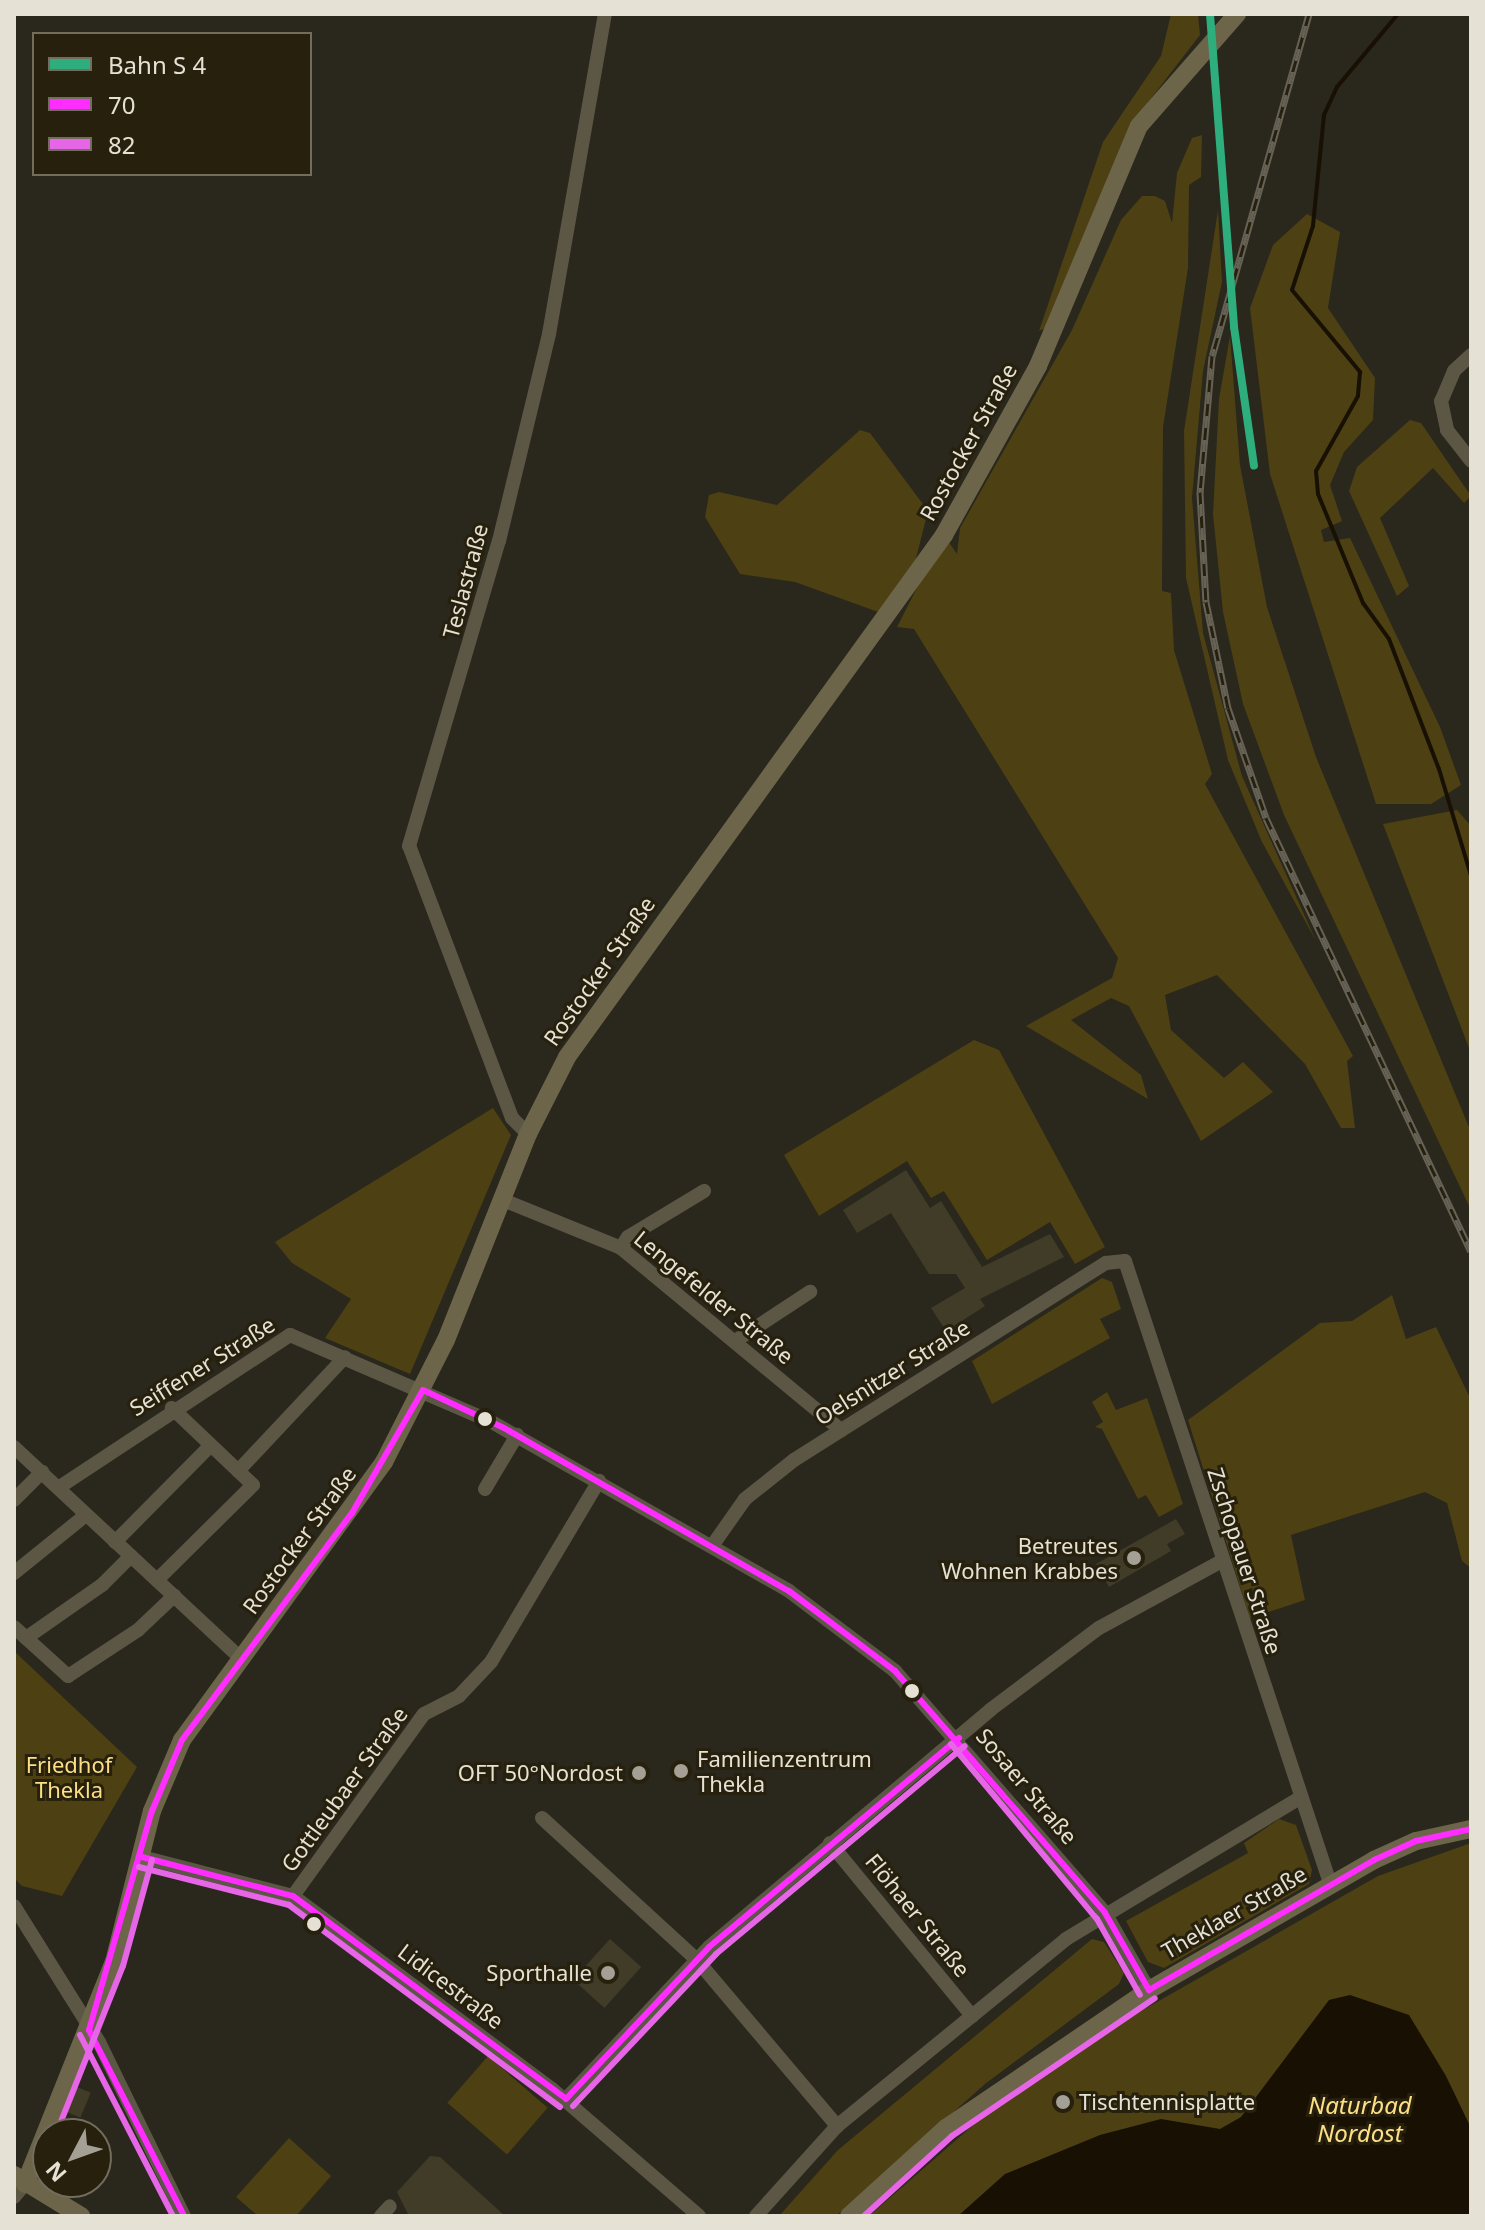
<!DOCTYPE html>
<meta charset="utf-8">
<style>
body{margin:0}
#map{position:relative;width:1485px;height:2230px;overflow:hidden;background:#2a271d;font-family:"Noto Sans",sans-serif}
div>[style]{position:absolute}
[style*='--x']{left:calc(var(--x)*1px);top:calc(var(--y)*1px);width:calc(var(--w)*1px);rotate:calc(var(--a)*1deg)}
.green>*{inset:0;background:#4d4013;transform-origin:0 0}
.water>*{inset:0;background:#181003}
.stream>*{height:4px;margin:-2px;padding:0 2px;transform-origin:2px;border-radius:2px;background:#181003}
.building>*{inset:0;background:#413c28;transform-origin:0 0}
.minor>*{height:14px;margin:-7px;padding:0 7px;transform-origin:7px;border-radius:7px;background:#5c5745}
.major>*{height:18px;margin:-9px;padding:0 9px;transform-origin:9px;border-radius:9px;background:#6d6549}
.rail>*{height:7px;margin-top:-3.5px;transform-origin:0;background:repeating-linear-gradient(90deg,#26200d 0 12px,#666255 0 24px);box-sizing:border-box;border-block:2px solid #666255}
.bus-1>*{height:6px;margin:-3px;padding:0 3px;transform-origin:3px;border-radius:3px;background:#ff2dff}
.bus-2>*{height:6px;margin:-3px;padding:0 3px;transform-origin:3px;border-radius:3px;background:#e766e7}
.rail-1>*{height:8px;margin:-4px;padding:0 4px;transform-origin:4px;border-radius:4px;background:#2eae7d}
.dots>*{width:22px;height:22px;translate:-50% -50%;box-sizing:border-box;border:4px solid #26200d;border-radius:50%}
span{translate:-50% -50%;white-space:nowrap;text-align:center;line-height:1.15;-webkit-text-stroke:6px #26200d;paint-order:stroke}
.street-label{font-size:22px;color:#e5e1d5}
.poi-label{font-size:22px;color:#e5e1d5}
.right{translate:-100% -50%;text-align:right}
.left{translate:0 -50%;text-align:left}
.park-label{font-size:22px;color:#fcdf85}
.water-label{font-size:24px;color:#fde086;font-style:italic}
.frame{position:absolute;inset:0;border:16px solid #e5e1d5;pointer-events:none}
.legend{position:absolute;left:32px;top:32px;width:280px;height:144px;box-sizing:border-box;background:#26200d;border:2px solid #726d5d;margin:0;padding:10px 14px;list-style:none;font-size:24px;color:#e5e1d5}
.legend li{display:flex;align-items:center;gap:16px;height:40px}
.legend b{width:40px;border:2px solid #726d5d}
.north{position:absolute;left:32px;top:2118px;width:80px;height:80px;box-sizing:border-box;background:#26200d;border:2px solid #726d5d;border-radius:50%;rotate:229deg;font-size:22px;font-weight:700;line-height:32px;text-align:center;color:#e5e1d5}
.north::after{content:'';display:block;margin:auto;width:28px;height:36px;background:#a4a095;clip-path:polygon(50% 0,100% 100%,50% 72%,0 100%)}
</style>
<div id="map">
<div class="green">
<i style="clip-path:polygon(1171px 14px,1198px 14px,1200px 35px,1132px 123px,1048px 327px,1039px 331px,1103px 142px,1161px 56px)"></i>
<i style="clip-path:polygon(1202px 135px,1201px 177px,1189px 185px,1188px 268px,1163px 427px,1162px 591px,1171px 593px,1174px 650px,1212px 774px,1205px 784px,1353px 1056px,1347px 1061px,1355px 1128px,1341px 1128px,1305px 1064px,1217px 975px,1165px 995px,1171px 1030px,1224px 1078px,1243px 1062px,1273px 1092px,1201px 1141px,1129px 1006px,1111px 998px,1071px 1020px,1141px 1075px,1148px 1099px,1026px 1026px,1112px 978px,1118px 958px,914px 629px,897px 627px,944px 535px,957px 554px,960px 528px,1072px 330px,1121px 220px,1142px 196px,1155px 196px,1165px 201px,1172px 223px,1177px 173px,1192px 138px)"></i>
<i style="clip-path:polygon(1218px 210px,1222px 282px,1203px 371px,1192px 498px,1203px 633px,1242px 776px,1316px 941px,1262px 842px,1228px 760px,1186px 578px,1184px 431px)"></i>
<i style="clip-path:polygon(1307px 214px,1340px 232px,1328px 308px,1375px 378px,1373px 420px,1344px 452px,1330px 485px,1342px 521px,1321px 530px,1324px 542px,1350px 538px,1440px 727px,1461px 785px,1431px 804px,1376px 804px,1270px 474px,1250px 308px,1273px 245px)"></i>
<i style="clip-path:polygon(1230px 336px,1240px 465px,1267px 607px,1316px 757px,1471px 1132px,1471px 1210px,1284px 815px,1243px 704px,1223px 612px,1213px 514px,1219px 399px)"></i>
<i style="clip-path:polygon(1410px 420px,1421px 423px,1471px 496px,1464px 503px,1433px 468px,1380px 518px,1409px 586px,1397px 596px,1349px 491px,1357px 467px)"></i>
<i style="clip-path:polygon(860px 430px,870px 433px,928px 511px,913px 570px,881px 613px,795px 582px,740px 574px,705px 517px,709px 495px,719px 492px,777px 505px)"></i>
<i style="clip-path:polygon(1457px 810px,1471px 826px,1471px 1053px,1383px 824px)"></i>
<i style="clip-path:polygon(974px 1040px,999px 1050px,1105px 1247px,1075px 1264px,1050px 1222px,987px 1260px,944px 1191px,931px 1198px,907px 1161px,819px 1216px,784px 1155px)"></i>
<i style="clip-path:polygon(493px 1108px,511px 1135px,410px 1374px,325px 1338px,351px 1299px,292px 1263px,275px 1242px)"></i>
<i style="clip-path:polygon(1102px 1278px,1112px 1282px,1121px 1309px,1100px 1319px,1110px 1338px,992px 1404px,972px 1361px)"></i>
<i style="clip-path:polygon(1392px 1295px,1406px 1339px,1436px 1327px,1471px 1400px,1471px 1568px,1462px 1561px,1447px 1503px,1425px 1492px,1291px 1535px,1305px 1600px,1250px 1618px,1188px 1420px,1320px 1323px,1352px 1321px)"></i>
<i style="clip-path:polygon(1107px 1392px,1116px 1410px,1147px 1398px,1183px 1504px,1159px 1517px,1146px 1495px,1138px 1499px,1102px 1429px,1095px 1427px,1103px 1422px,1092px 1402px)"></i>
<i style="clip-path:polygon(14px 1651px,137px 1767px,62px 1896px,22px 1886px,14px 1878px)"></i>
<i style="clip-path:polygon(1279px 1819px,1296px 1825px,1312px 1870px,1309px 1884px,1164px 1968px,1148px 1962px,1126px 1921px,1248px 1853px,1244px 1843px)"></i>
<i style="clip-path:polygon(1471px 1843px,1471px 2216px,869px 2216px,1001px 2101px,1113px 2027px,1378px 1876px)"></i>
<i style="clip-path:polygon(1092px 1939px,1104px 1942px,1124px 1973px,1119px 1984px,985px 2084px,836px 2216px,779px 2216px,838px 2150px)"></i>
<i style="left:488px;top:2056px;width:79px;height:62px;rotate:41deg"></i>
<i style="clip-path:polygon(289px 2138px,331px 2176px,296px 2216px,258px 2216px,236px 2197px)"></i>
</div>
<div class="water">
<i style="clip-path:polygon(1350px 1995px,1409px 2015px,1446px 2076px,1471px 2128px,1471px 2216px,958px 2216px,1005px 2174px,1100px 2135px,1161px 2119px,1220px 2129px,1241px 2117px,1329px 2000px)"></i>
</div>
<div class="stream">
<i style="--x:1398;--y:14;--w:95;--a:129.9"></i>
<i style="--x:1337;--y:87;--w:31;--a:115"></i>
<i style="--x:1324;--y:115;--w:112;--a:95.7"></i>
<i style="--x:1313;--y:226;--w:67;--a:108.2"></i>
<i style="--x:1292;--y:290;--w:107;--a:50.3"></i>
<i style="--x:1360;--y:372;--w:24;--a:95"></i>
<i style="--x:1358;--y:396;--w:86;--a:119.2"></i>
<i style="--x:1316;--y:471;--w:23;--a:85"></i>
<i style="--x:1318;--y:494;--w:118;--a:67.6"></i>
<i style="--x:1363;--y:603;--w:44;--a:54.2"></i>
<i style="--x:1389;--y:639;--w:139;--a:69"></i>
<i style="--x:1439;--y:769;--w:112;--a:73.3"></i>
</div>
<div class="building">
<i style="clip-path:polygon(906px 1170px,930px 1208px,941px 1201px,982px 1267px,1050px 1234px,1064px 1257px,980px 1299px,985px 1306px,946px 1331px,931px 1308px,965px 1288px,956px 1274px,929px 1274px,891px 1213px,857px 1233px,843px 1210px)"></i>
<i style="clip-path:polygon(1176px 1519px,1185px 1534px,1167px 1544px,1171px 1551px,1109px 1587px,1096px 1564px)"></i>
<i style="left:610px;top:1939px;width:42px;height:55px;rotate:42deg"></i>
<i style="left:77px;top:2087px;width:15px;height:27px;rotate:23deg"></i>
<i style="clip-path:polygon(430px 2156px,440px 2157px,505px 2216px,409px 2216px,397px 2192px)"></i>
</div>
<div class="minor">
<i style="--x:1471;--y:355;--w:23;--a:137"></i>
<i style="--x:1454;--y:371;--w:33;--a:113"></i>
<i style="--x:1441;--y:401;--w:30;--a:78"></i>
<i style="--x:1447;--y:430;--w:39;--a:52"></i>
<i style="--x:528;--y:1134;--w:23;--a:-135"></i>
<i style="--x:512;--y:1118;--w:291;--a:-110.7"></i>
<i style="--x:409;--y:846;--w:318;--a:-73.6"></i>
<i style="--x:499;--y:541;--w:213;--a:-76.4"></i>
<i style="--x:549;--y:334;--w:325;--a:-80.1"></i>
<i style="--x:503;--y:1200;--w:127;--a:22.1"></i>
<i style="--x:621;--y:1248;--w:286;--a:39.6"></i>
<i style="--x:621;--y:1248;--w:13;--a:-58"></i>
<i style="--x:628;--y:1237;--w:89;--a:-31.2"></i>
<i style="--x:735;--y:1341;--w:90;--a:-33.2"></i>
<i style="--x:14;--y:1447;--w:309;--a:43"></i>
<i style="--x:238;--y:1471;--w:156;--a:-46.8"></i>
<i style="--x:58;--y:1488;--w:278;--a:-33.4"></i>
<i style="--x:290;--y:1335;--w:218;--a:23.3"></i>
<i style="--x:490;--y:1421;--w:344;--a:29.6"></i>
<i style="--x:789;--y:1591;--w:133;--a:37"></i>
<i style="--x:895;--y:1671;--w:320;--a:49"></i>
<i style="--x:1105;--y:1913;--w:89;--a:60.3"></i>
<i style="--x:485;--y:1489;--w:63;--a:-59.3"></i>
<i style="--x:14;--y:1500;--w:40;--a:-45"></i>
<i style="--x:115;--y:1542;--w:136;--a:-45.3"></i>
<i style="--x:712;--y:1546;--w:57;--a:-54.9"></i>
<i style="--x:745;--y:1499;--w:63;--a:-38.5"></i>
<i style="--x:794;--y:1460;--w:369;--a:-32.3"></i>
<i style="--x:1106;--y:1263;--w:19;--a:-6"></i>
<i style="--x:1125;--y:1261;--w:655;--a:71.76"></i>
<i style="--x:14;--y:1573;--w:92;--a:-38.9"></i>
<i style="--x:157;--y:1580;--w:135;--a:-44.7"></i>
<i style="--x:253;--y:1485;--w:112;--a:-136.5"></i>
<i style="--x:14;--y:1627;--w:73;--a:42.2"></i>
<i style="--x:68;--y:1676;--w:84;--a:-33.3"></i>
<i style="--x:138;--y:1630;--w:50;--a:-43.4"></i>
<i style="--x:26;--y:1638;--w:93;--a:-34.9"></i>
<i style="--x:102;--y:1585;--w:41;--a:-45"></i>
<i style="--x:542;--y:1818;--w:209;--a:42.5"></i>
<i style="--x:696;--y:1959;--w:219;--a:49.8"></i>
<i style="--x:830;--y:1843;--w:224;--a:50.6"></i>
<i style="--x:142;--y:1857;--w:156;--a:14.5"></i>
<i style="--x:293;--y:1896;--w:323;--a:36.7"></i>
<i style="--x:552;--y:2089;--w:194;--a:40.8"></i>
<i style="--x:293;--y:1896;--w:224;--a:-54.3"></i>
<i style="--x:424;--y:1714;--w:39;--a:-27"></i>
<i style="--x:459;--y:1696;--w:47;--a:-46.7"></i>
<i style="--x:491;--y:1662;--w:211;--a:-59.2"></i>
<i style="--x:14;--y:1906;--w:160;--a:58"></i>
<i style="--x:99;--y:2042;--w:194;--a:64"></i>
<i style="--x:566;--y:2099;--w:209;--a:-46.7"></i>
<i style="--x:709;--y:1947;--w:368;--a:-40.1"></i>
<i style="--x:990;--y:1710;--w:136;--a:-37"></i>
<i style="--x:1099;--y:1628;--w:138;--a:-28.6"></i>
<i style="--x:14;--y:2197;--w:17;--a:-50"></i>
<i style="--x:381;--y:2216;--w:13;--a:-48"></i>
<i style="--x:756;--y:2216;--w:121;--a:-48"></i>
<i style="--x:837;--y:2126;--w:296;--a:-39.2"></i>
<i style="--x:1066;--y:1939;--w:273;--a:-31.1"></i>
</div>
<div class="major">
<i style="--x:14;--y:2175;--w:79;--a:31.5"></i>
<i style="--x:25;--y:2184;--w:239;--a:-68.2"></i>
<i style="--x:114;--y:1962;--w:156;--a:-75.9"></i>
<i style="--x:152;--y:1811;--w:77;--a:-67.1"></i>
<i style="--x:182;--y:1740;--w:344;--a:-54"></i>
<i style="--x:384;--y:1462;--w:137;--a:-63.1"></i>
<i style="--x:446;--y:1340;--w:222;--a:-68.3"></i>
<i style="--x:528;--y:1134;--w:86;--a:-63.1"></i>
<i style="--x:567;--y:1057;--w:644;--a:-54.16"></i>
<i style="--x:944;--y:535;--w:193;--a:-60.9"></i>
<i style="--x:1038;--y:366;--w:260;--a:-67.2"></i>
<i style="--x:1139;--y:126;--w:149;--a:-48.8"></i>
<i style="--x:849;--y:2216;--w:131;--a:-42.2"></i>
<i style="--x:946;--y:2128;--w:245;--a:-34.2"></i>
<i style="--x:1149;--y:1990;--w:260;--a:-30"></i>
<i style="--x:1374;--y:1860;--w:46;--a:-24.3"></i>
<i style="--x:1416;--y:1841;--w:56;--a:-12.3"></i>
</div>
<div class="rail">
<i style="--x:1309;--y:14;--w:355;--a:105.8"></i>
<i style="--x:1212;--y:356;--w:137;--a:95"></i>
<i style="--x:1200;--y:492;--w:110;--a:86.9"></i>
<i style="--x:1206;--y:602;--w:108;--a:78.3"></i>
<i style="--x:1228;--y:708;--w:116;--a:70.9"></i>
<i style="--x:1266;--y:818;--w:479;--a:64.7"></i>
</div>
<div class="bus-1">
<i style="--x:423;--y:1390;--w:89;--a:25.1"></i>
<i style="--x:504;--y:1428;--w:328;--a:29.8"></i>
<i style="--x:789;--y:1591;--w:133;--a:37"></i>
<i style="--x:895;--y:1671;--w:320;--a:49"></i>
<i style="--x:1105;--y:1913;--w:89;--a:60.3"></i>
<i style="--x:142;--y:1857;--w:156;--a:14.5"></i>
<i style="--x:293;--y:1896;--w:340;--a:36.6"></i>
<i style="--x:1149;--y:1990;--w:260;--a:-30"></i>
<i style="--x:1374;--y:1860;--w:46;--a:-24.3"></i>
<i style="--x:1416;--y:1841;--w:56;--a:-12.3"></i>
<i style="--x:89;--y:2030;--w:228;--a:-74"></i>
<i style="--x:152;--y:1811;--w:77;--a:-67.1"></i>
<i style="--x:182;--y:1740;--w:284;--a:-53.2"></i>
<i style="--x:352;--y:1513;--w:142;--a:-60"></i>
<i style="--x:89;--y:2030;--w:209;--a:62.9"></i>
<i style="--x:566;--y:2099;--w:209;--a:-46.7"></i>
<i style="--x:709;--y:1947;--w:326;--a:-39.9"></i>
</div>
<div class="bus-2">
<i style="--x:951;--y:1744;--w:228;--a:50.2"></i>
<i style="--x:1097;--y:1919;--w:87;--a:60.5"></i>
<i style="--x:139;--y:1867;--w:155;--a:14.2"></i>
<i style="--x:289;--y:1905;--w:338;--a:36.7"></i>
<i style="--x:80;--y:2035;--w:203;--a:62.8"></i>
<i style="--x:573;--y:2106;--w:209;--a:-46.7"></i>
<i style="--x:716;--y:1954;--w:324;--a:-39.9"></i>
<i style="--x:56;--y:2134;--w:181;--a:-68.3"></i>
<i style="--x:123;--y:1966;--w:110;--a:-74.7"></i>
<i style="--x:864;--y:2216;--w:119;--a:-42.3"></i>
<i style="--x:952;--y:2136;--w:245;--a:-34.2"></i>
</div>
<div class="rail-1">
<i style="--x:1210;--y:14;--w:314;--a:85.6"></i>
<i style="--x:1234;--y:327;--w:140;--a:81.8"></i>
</div>
<div class="dots">
<i style="left:485px;top:1419px;background:#e5e1d5"></i>
<i style="left:1134px;top:1558px;background:#a4a095"></i>
<i style="left:912px;top:1691px;background:#e5e1d5"></i>
<i style="left:681px;top:1771px;background:#a4a095"></i>
<i style="left:639px;top:1773px;background:#a4a095"></i>
<i style="left:314px;top:1924px;background:#e5e1d5"></i>
<i style="left:608px;top:1973px;background:#a4a095"></i>
<i style="left:1063px;top:2102px;background:#a4a095"></i>
</div>
<div class="street-label">
<span style="left:968px;top:442px;rotate:-61deg">Rostocker Straße</span>
<span style="left:465px;top:581px;rotate:-75deg">Teslastraße</span>
<span style="left:599px;top:971px;rotate:-55deg">Rostocker Straße</span>
<span style="left:714px;top:1297px;rotate:39deg">Lengefelder Straße</span>
<span style="left:202px;top:1366px;rotate:-32deg">Seiffener Straße</span>
<span style="left:892px;top:1372px;rotate:-32deg">Oelsnitzer Straße</span>
<span style="left:299px;top:1540px;rotate:-54deg">Rostocker Straße</span>
<span style="left:1245px;top:1561px;rotate:72deg">Zschopauer Straße</span>
<span style="left:1027px;top:1786px;rotate:50deg">Sosaer Straße</span>
<span style="left:344px;top:1789px;rotate:-54deg">Gottleubaer Straße</span>
<span style="left:1234px;top:1912px;rotate:-30deg">Theklaer Straße</span>
<span style="left:918px;top:1915px;rotate:51deg">Flöhaer Straße</span>
<span style="left:451px;top:1986px;rotate:37deg">Lidicestraße</span>
</div>
<div class="poi-label">
<span class="right" style="left:1118px;top:1558px">Betreutes<br>Wohnen Krabbes</span>
<span class="left" style="left:697px;top:1771px">Familienzentrum<br>Thekla</span>
<span class="right" style="left:623px;top:1773px">OFT 50°Nordost</span>
<span class="right" style="left:592px;top:1973px">Sporthalle</span>
<span class="left" style="left:1079px;top:2102px">Tischtennisplatte</span>
</div>
<div class="park-label">
<span style="left:69px;top:1777px">Friedhof<br>Thekla</span>
</div>
<div class="water-label">
<span style="left:1360px;top:2119px">Naturbad<br>Nordost</span>
</div>
<div class="frame"></div>
<ul class="legend">
<li><b style="height:10px;background:#2eae7d"></b>Bahn S 4</li>
<li><b style="height:10px;background:#ff2dff"></b>70</li>
<li><b style="height:10px;background:#e766e7"></b>82</li>
</ul>
<div class="north">N</div>
</div>
